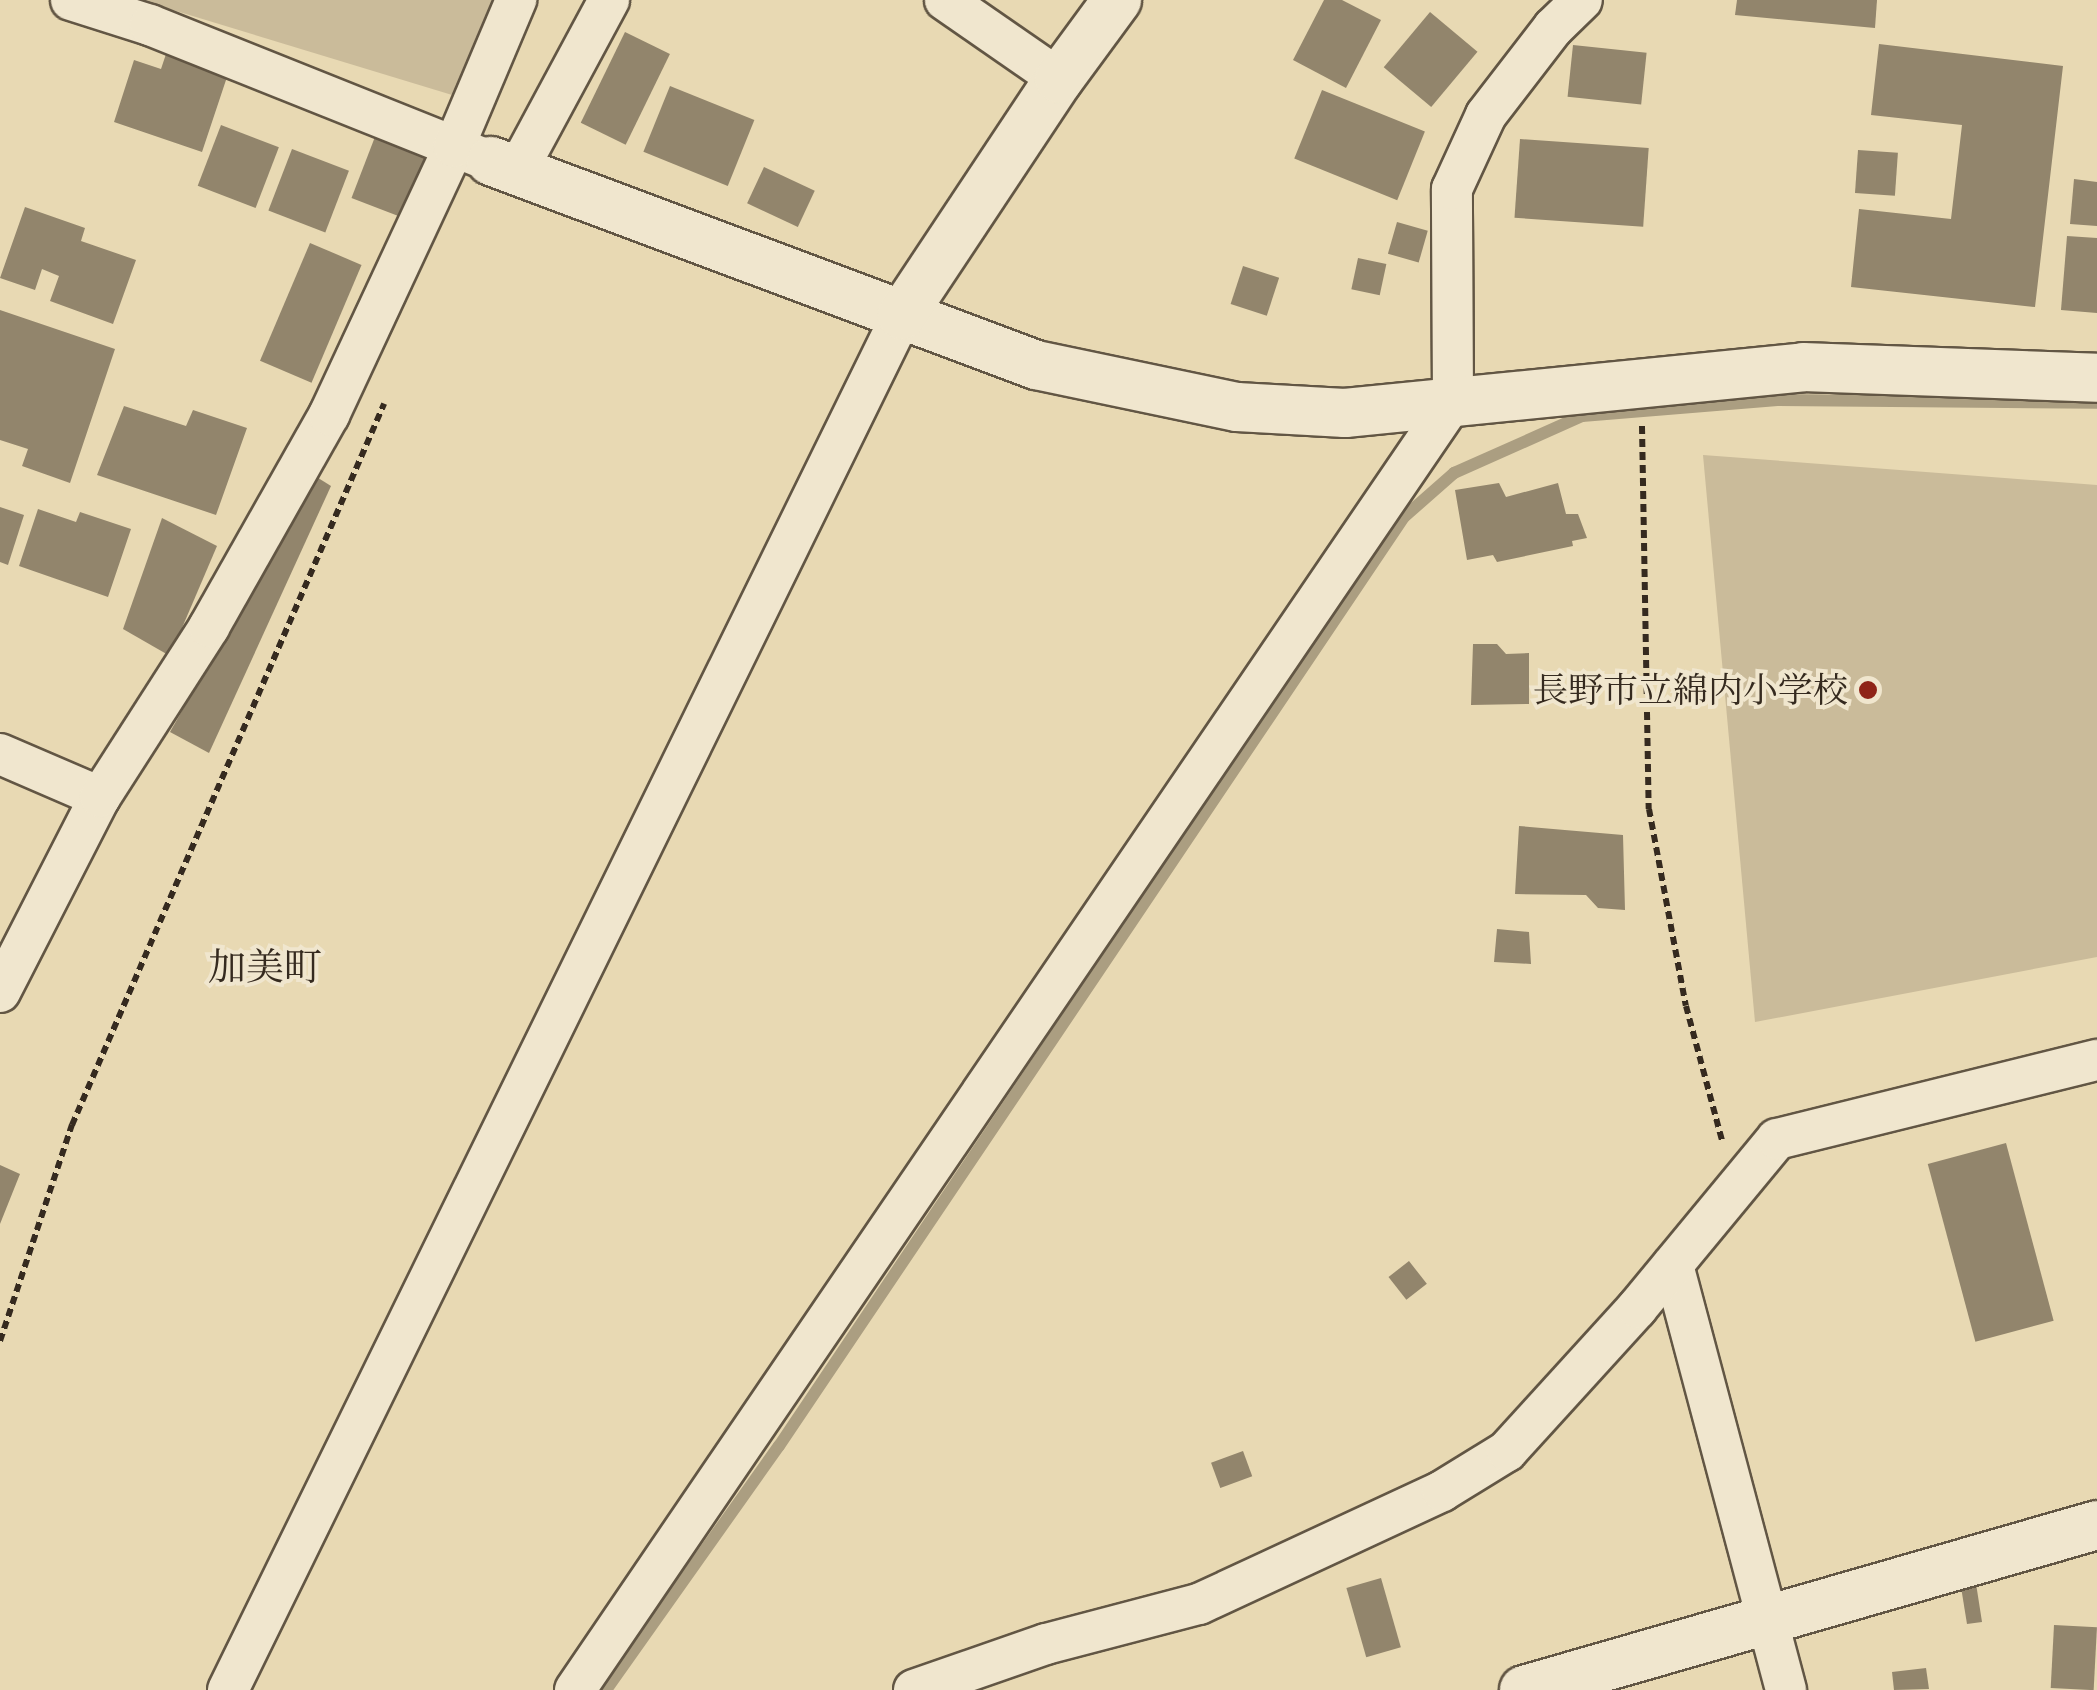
<!DOCTYPE html>
<meta charset="utf-8">
<style>
body{margin:0}
#map{position:relative;width:2097px;height:1690px;overflow:hidden;background:#e8d9b3;font-family:"Gentium Book Plus","Noto Serif JP",serif}
div>[style]{position:absolute}
[style*='--x']{left:calc(var(--x)*1px);top:calc(var(--y)*1px);width:calc(var(--w)*1px);rotate:calc(var(--a)*1deg)}
.green>*{inset:0;background:#cabb9a}
.stream>*{height:12px;margin:-6px;padding:0 6px;transform-origin:6px;border-radius:6px;background:#ab9e81}
.building>*{inset:0;background:#92856c;transform-origin:0 0}
.path>*{height:6px;margin-top:-3px;transform-origin:0;background:repeating-linear-gradient(90deg,#352a1f 0 8px,transparent 0 13px)}
.roads{filter:drop-shadow(2px 0 #625644) drop-shadow(-2px 0 #625644) drop-shadow(0 2px #625644) drop-shadow(0 -2px #625644)}
.minor>*{height:40px;margin:-20px;padding:0 20px;transform-origin:20px;border-radius:20px;background:#f0e6ce}
.tertiary>*{height:48px;margin:-24px;padding:0 24px;transform-origin:24px;border-radius:24px;background:#f0e6ce}
.dots>*{width:28px;height:28px;translate:-50% -50%;box-sizing:border-box;border:5px solid #f0e6ce;border-radius:50%}
span{translate:-50% -50%;white-space:nowrap;text-align:center;line-height:1.15;-webkit-text-stroke:8px #f0e6ce;paint-order:stroke}
.poi-label{font-size:35px;color:#352a1f}
.right{translate:-100% -50%;text-align:right}
.neighbourhood-label{font-size:38px;color:#352a1f}
</style>
<div id="map">
<div class="green">
<i style="clip-path:polygon(140px 0,500px 0,462px 98px)"></i>
<i style="clip-path:polygon(1703px 455px,2097px 485px,2097px 957px,1755px 1022px)"></i>
</div>
<div class="stream">
<i style="--x:606;--y:1690;--w:299;--a:-54.7"></i>
<i style="--x:779;--y:1446;--w:1120;--a:-56.07"></i>
<i style="--x:1404;--y:517;--w:67;--a:-41.3"></i>
<i style="--x:1454;--y:473;--w:140;--a:-24"></i>
<i style="--x:1582;--y:416;--w:196;--a:-4.7"></i>
<i style="--x:1777;--y:400;--w:320;--a:0.5"></i>
</div>
<div class="building">
<i style="clip-path:polygon(1324px 0,1342px 0,1381px 20px,1346px 88px,1293px 60px)"></i>
<i style="clip-path:polygon(1737px 0,1877px 0,1875px 28px,1735px 15px)"></i>
<i style="left:1430px;top:12px;width:62px;height:72px;rotate:40deg"></i>
<i style="left:625px;top:32px;width:50px;height:101px;rotate:26deg"></i>
<i style="clip-path:polygon(1879px 44px,2063px 66px,2035px 307px,1851px 287px,1859px 209px,1951px 219px,1962px 125px,1871px 115px)"></i>
<i style="left:1573px;top:45px;width:74px;height:52px;rotate:6deg"></i>
<i style="clip-path:polygon(166px 54px,228px 74px,202px 152px,114px 122px,134px 60px,161px 69px)"></i>
<i style="left:670px;top:86px;width:91px;height:71px;rotate:22deg"></i>
<i style="left:1322px;top:90px;width:111px;height:74px;rotate:22deg"></i>
<i style="left:221px;top:125px;width:62px;height:65px;rotate:21deg"></i>
<i style="left:378px;top:129px;width:62px;height:74px;rotate:21deg"></i>
<i style="left:1520px;top:139px;width:129px;height:79px;rotate:4deg"></i>
<i style="left:292px;top:149px;width:61px;height:66px;rotate:21deg"></i>
<i style="left:1858px;top:150px;width:40px;height:43px;rotate:4deg"></i>
<i style="left:764px;top:167px;width:56px;height:40px;rotate:25deg"></i>
<i style="clip-path:polygon(2074px 179px,2097px 182px,2097px 226px,2070px 224px)"></i>
<i style="clip-path:polygon(25px 207px,85px 228px,81px 241px,136px 260px,113px 324px,50px 301px,59px 276px,42px 269px,35px 290px,0 278px)"></i>
<i style="left:1397px;top:222px;width:32px;height:33px;rotate:16deg"></i>
<i style="clip-path:polygon(2067px 236px,2097px 238px,2097px 313px,2061px 310px)"></i>
<i style="left:310px;top:243px;width:56px;height:128px;rotate:23deg"></i>
<i style="left:1358px;top:258px;width:29px;height:32px;rotate:12deg"></i>
<i style="left:1243px;top:266px;width:38px;height:40px;rotate:18deg"></i>
<i style="clip-path:polygon(0 310px,115px 349px,70px 483px,22px 466px,28px 449px,0 440px)"></i>
<i style="clip-path:polygon(124px 406px,186px 426px,193px 410px,247px 428px,216px 515px,97px 475px)"></i>
<i style="clip-path:polygon(315px 476px,331px 486px,209px 753px,170px 732px)"></i>
<i style="clip-path:polygon(1499px 483px,1506px 497px,1558px 483px,1566px 514px,1578px 514px,1587px 538px,1572px 541px,1573px 546px,1497px 562px,1493px 555px,1467px 560px,1455px 490px)"></i>
<i style="clip-path:polygon(0 507px,24px 515px,8px 565px,0 562px)"></i>
<i style="clip-path:polygon(38px 509px,76px 522px,80px 512px,131px 529px,108px 597px,19px 566px)"></i>
<i style="clip-path:polygon(162px 518px,217px 546px,170px 656px,123px 629px)"></i>
<i style="clip-path:polygon(1473px 644px,1497px 644px,1506px 654px,1529px 653px,1529px 704px,1471px 705px)"></i>
<i style="clip-path:polygon(1519px 826px,1623px 835px,1625px 910px,1598px 908px,1586px 895px,1515px 894px)"></i>
<i style="clip-path:polygon(1497px 929px,1529px 932px,1531px 964px,1494px 962px)"></i>
<i style="left:2006px;top:1143px;width:184px;height:81px;rotate:75deg"></i>
<i style="clip-path:polygon(0 1165px,20px 1174px,0 1224px)"></i>
<i style="left:1409px;top:1261px;width:29px;height:26px;rotate:52deg"></i>
<i style="left:1243px;top:1451px;width:27px;height:34px;rotate:70deg"></i>
<i style="clip-path:polygon(1975px 1577px,1982px 1622px,1967px 1624px,1961px 1587px)"></i>
<i style="left:1381px;top:1578px;width:72px;height:36px;rotate:74deg"></i>
<i style="left:2054px;top:1625px;width:43px;height:63px;rotate:3deg"></i>
<i style="clip-path:polygon(1926px 1668px,1929px 1689px,1894px 1690px,1892px 1672px)"></i>
</div>
<div class="path">
<i style="--x:1642;--y:426;--w:383;--a:89"></i>
<i style="--x:1649;--y:809;--w:200;--a:79.4"></i>
<i style="--x:1686;--y:1006;--w:139;--a:75"></i>
<i style="--x:0;--y:1341;--w:228;--a:-71.6"></i>
<i style="--x:72;--y:1125;--w:786;--a:-66.6"></i>
</div>
<div class="roads">
<div class="minor">
<i style="--x:71;--y:0;--w:83;--a:17.6"></i>
<i style="--x:150;--y:25;--w:353;--a:21.8"></i>
<i style="--x:945;--y:0;--w:139;--a:34.7"></i>
<i style="--x:517;--y:171;--w:194;--a:-61.7"></i>
<i style="--x:0;--y:754;--w:109;--a:23.3"></i>
<i style="--x:0;--y:992;--w:219;--a:-62.9"></i>
<i style="--x:100;--y:797;--w:202;--a:-57.3"></i>
<i style="--x:209;--y:627;--w:244;--a:-60.5"></i>
<i style="--x:329;--y:415;--w:296;--a:-65"></i>
<i style="--x:454;--y:147;--w:160;--a:-67.1"></i>
<i style="--x:1673;--y:1265;--w:440;--a:75.1"></i>
<i style="--x:228;--y:1690;--w:1531;--a:-63.89"></i>
<i style="--x:575;--y:1690;--w:1560;--a:-55.74"></i>
<i style="--x:1453;--y:401;--w:212;--a:-90.3"></i>
<i style="--x:1452;--y:189;--w:81;--a:-65.3"></i>
<i style="--x:1486;--y:115;--w:110;--a:-52.4"></i>
<i style="--x:1553;--y:28;--w:40;--a:-44"></i>
<i style="--x:914;--y:1690;--w:140;--a:-19.2"></i>
<i style="--x:1046;--y:1644;--w:158;--a:-14.7"></i>
<i style="--x:1199;--y:1604;--w:268;--a:-24.9"></i>
<i style="--x:1442;--y:1491;--w:76;--a:-31.6"></i>
<i style="--x:1507;--y:1451;--w:193;--a:-47.7"></i>
<i style="--x:1637;--y:1308;--w:219;--a:-50.4"></i>
<i style="--x:1777;--y:1139;--w:330;--a:-13.9"></i>
</div>
<div class="tertiary">
<i style="--x:491;--y:161;--w:582;--a:20.52"></i>
<i style="--x:1036;--y:365;--w:205;--a:11.8"></i>
<i style="--x:1237;--y:407;--w:108;--a:3.2"></i>
<i style="--x:1345;--y:413;--w:460;--a:-5.7"></i>
<i style="--x:1803;--y:367;--w:294;--a:2.1"></i>
<i style="--x:902;--y:315;--w:283;--a:-56.4"></i>
<i style="--x:1059;--y:79;--w:98;--a:-53.7"></i>
<i style="--x:1524;--y:1690;--w:596;--a:-16.06"></i>
</div>
</div>
<div class="dots">
<i style="left:1868px;top:690px;background:#8f2418"></i>
</div>
<div class="poi-label">
<span class="right" style="left:1848px;top:690px">長野市立綿内小学校</span>
</div>
<div class="neighbourhood-label">
<span style="left:265px;top:967px">加美町</span>
</div>
</div>
